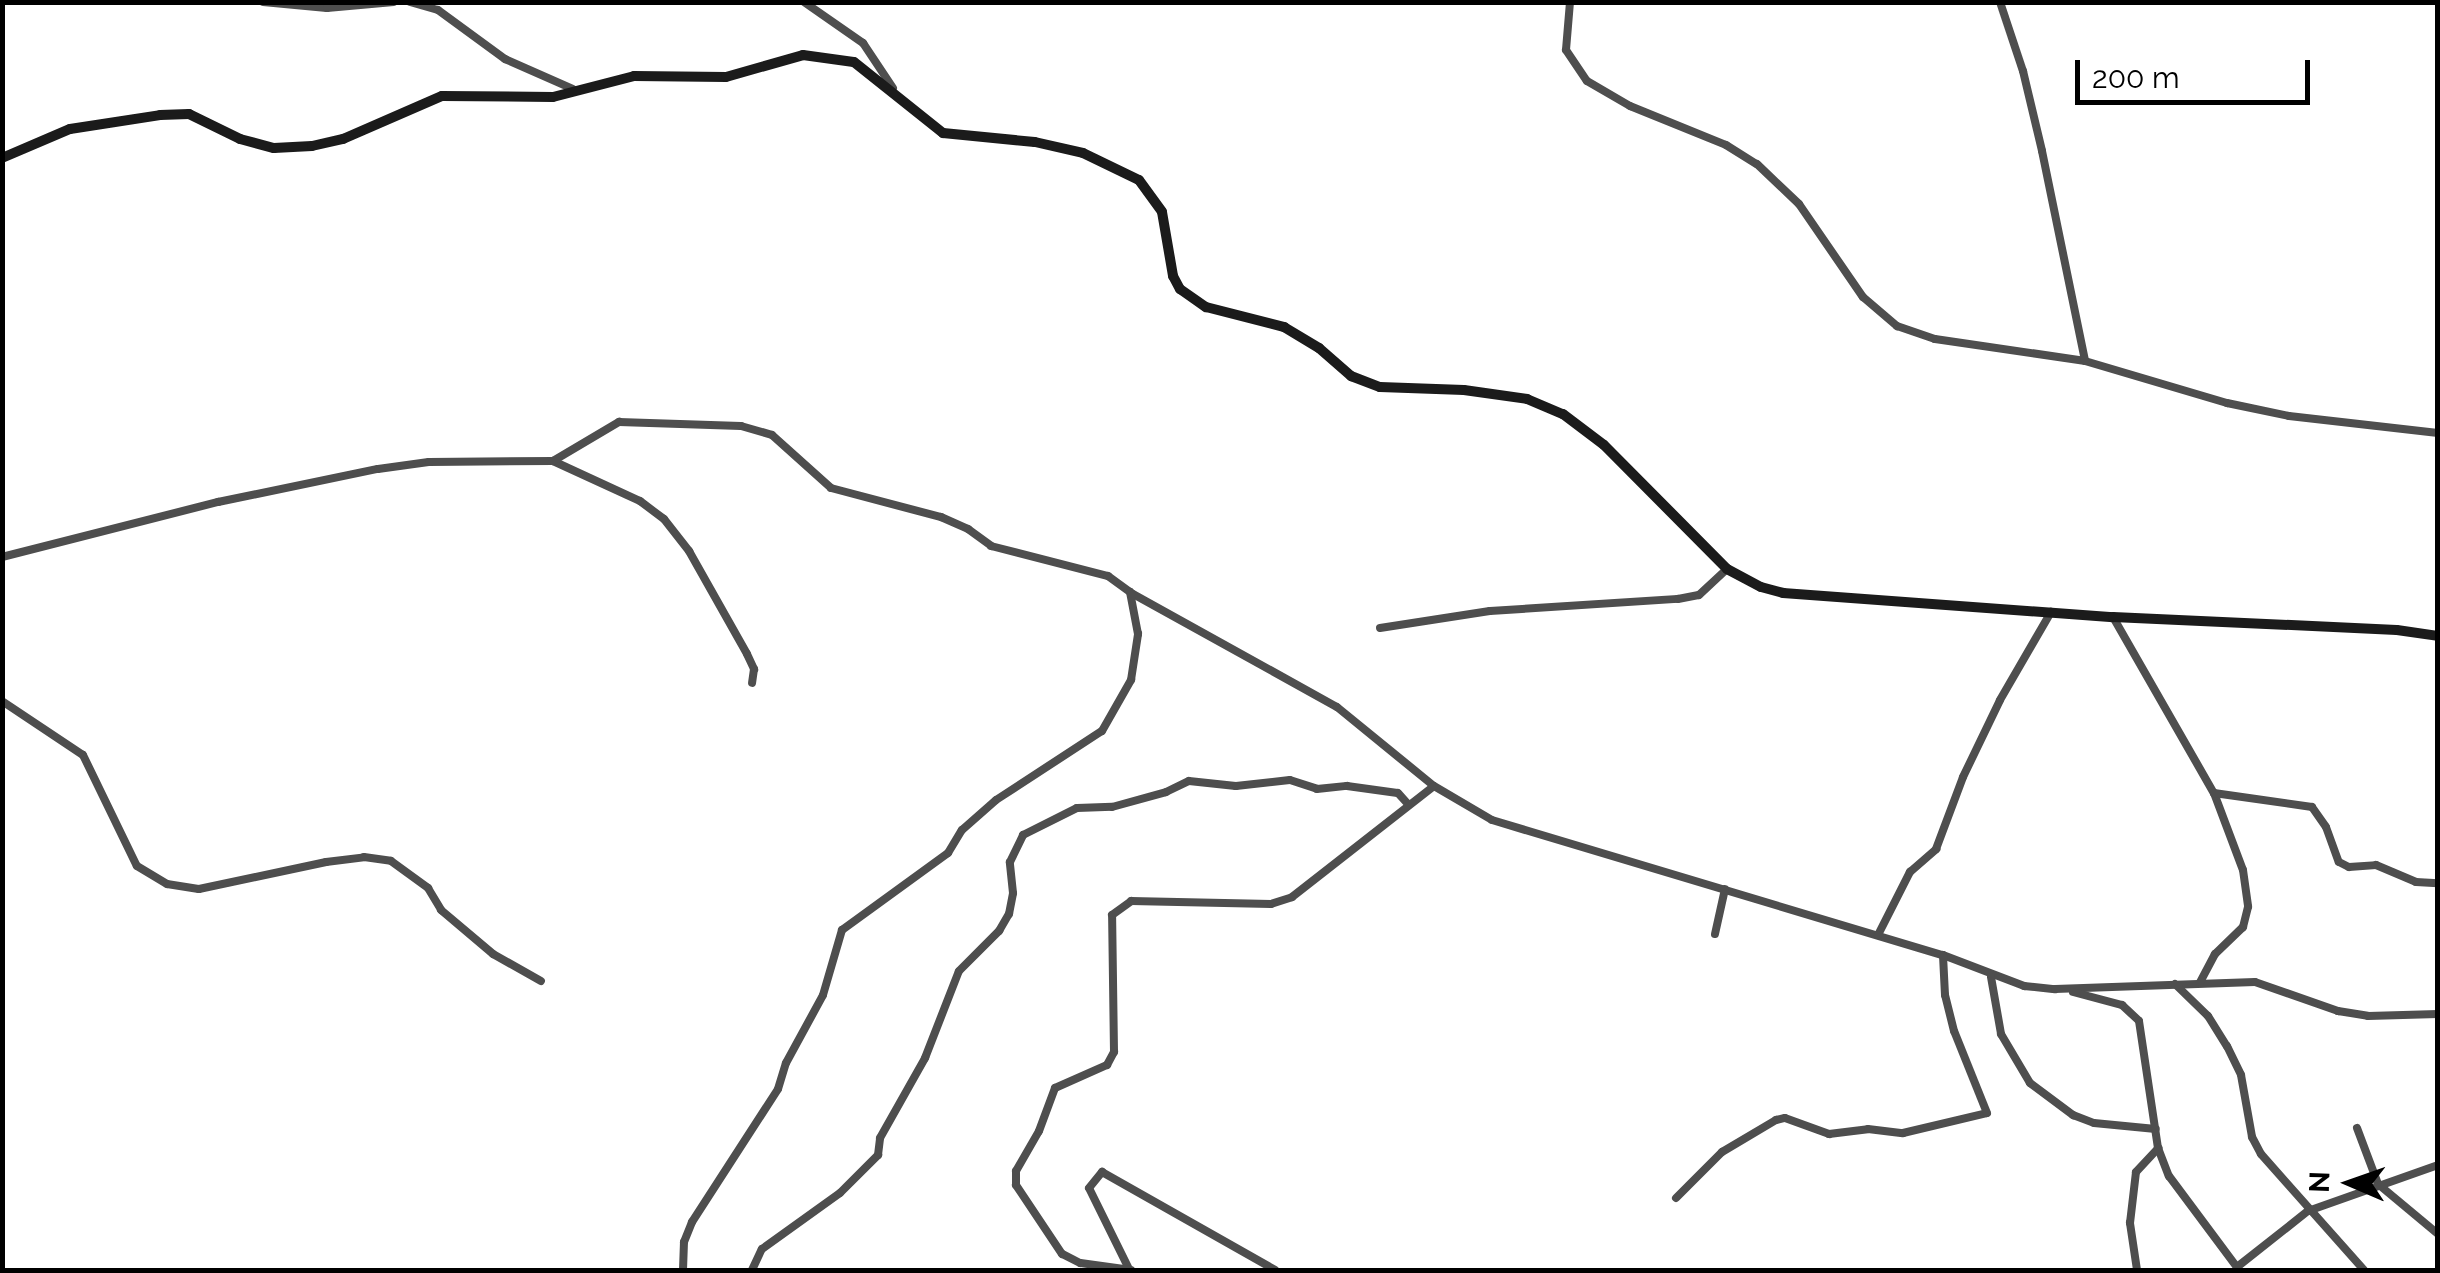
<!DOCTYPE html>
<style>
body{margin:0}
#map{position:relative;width:2440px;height:1273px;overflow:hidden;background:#fff;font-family:Raleway,sans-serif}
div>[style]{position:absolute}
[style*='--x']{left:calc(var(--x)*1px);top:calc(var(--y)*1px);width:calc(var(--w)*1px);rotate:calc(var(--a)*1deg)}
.minor>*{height:8px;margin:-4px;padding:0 4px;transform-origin:4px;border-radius:4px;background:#4e4e4e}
.secondary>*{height:10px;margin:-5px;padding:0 5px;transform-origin:5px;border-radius:5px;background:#1b1b1b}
span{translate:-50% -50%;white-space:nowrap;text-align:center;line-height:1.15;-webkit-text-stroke:8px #fff;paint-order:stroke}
.frame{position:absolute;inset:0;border:5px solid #000;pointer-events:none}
.north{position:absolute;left:2300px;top:1133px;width:100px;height:100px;-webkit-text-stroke:8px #fff;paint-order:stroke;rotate:272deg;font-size:28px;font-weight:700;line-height:40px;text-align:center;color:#000}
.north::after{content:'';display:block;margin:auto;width:35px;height:45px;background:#000;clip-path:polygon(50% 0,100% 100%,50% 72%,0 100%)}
.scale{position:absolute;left:2075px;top:60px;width:235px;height:45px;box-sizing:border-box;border:5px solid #000;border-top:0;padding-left:12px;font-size:30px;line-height:35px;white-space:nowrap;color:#000;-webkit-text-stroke:8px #fff;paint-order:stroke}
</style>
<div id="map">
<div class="minor">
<i style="--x:263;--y:2;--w:64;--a:5.4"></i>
<i style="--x:327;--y:8;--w:67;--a:-5.1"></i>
<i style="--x:410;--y:2;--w:29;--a:16"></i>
<i style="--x:438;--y:10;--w:83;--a:36.2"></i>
<i style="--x:505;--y:59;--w:74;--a:23.8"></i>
<i style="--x:804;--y:2;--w:72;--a:34.8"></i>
<i style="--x:863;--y:43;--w:54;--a:56.3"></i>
<i style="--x:1570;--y:2;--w:48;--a:94.8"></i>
<i style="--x:1566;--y:50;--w:37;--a:56"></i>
<i style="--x:1587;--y:81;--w:50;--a:30.2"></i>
<i style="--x:1630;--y:106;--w:104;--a:22.1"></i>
<i style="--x:1726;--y:145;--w:36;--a:32"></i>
<i style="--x:1757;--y:164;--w:58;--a:43.6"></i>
<i style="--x:1799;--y:204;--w:113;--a:55.5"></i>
<i style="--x:1863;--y:297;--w:45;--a:40.5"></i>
<i style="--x:1897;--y:326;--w:40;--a:18.9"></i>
<i style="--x:1935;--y:339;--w:152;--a:8.3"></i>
<i style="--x:2085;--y:361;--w:148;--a:16.5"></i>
<i style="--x:2227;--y:403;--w:63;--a:11.8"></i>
<i style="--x:2289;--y:416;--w:150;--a:6.5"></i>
<i style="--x:2000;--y:2;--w:73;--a:71.6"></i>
<i style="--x:2023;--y:71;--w:82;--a:76.6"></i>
<i style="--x:2042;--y:151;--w:214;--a:78.4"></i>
<i style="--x:553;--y:461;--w:96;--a:24.7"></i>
<i style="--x:640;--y:501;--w:30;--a:37"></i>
<i style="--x:664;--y:519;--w:41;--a:52"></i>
<i style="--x:689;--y:551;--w:118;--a:60.6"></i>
<i style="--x:747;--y:654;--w:17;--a:65"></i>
<i style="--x:754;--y:669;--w:14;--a:98"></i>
<i style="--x:2;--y:557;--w:223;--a:-14.3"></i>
<i style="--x:218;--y:502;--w:163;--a:-11.7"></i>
<i style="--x:378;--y:469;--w:51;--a:-7.8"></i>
<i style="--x:429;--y:462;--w:124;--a:-0.5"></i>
<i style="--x:553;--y:461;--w:77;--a:-30.6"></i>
<i style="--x:619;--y:422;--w:122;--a:1.9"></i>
<i style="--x:741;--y:426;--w:32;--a:16"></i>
<i style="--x:772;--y:435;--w:79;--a:41.9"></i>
<i style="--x:831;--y:488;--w:114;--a:14.8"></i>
<i style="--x:941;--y:517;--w:30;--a:24"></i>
<i style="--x:968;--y:529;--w:29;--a:36"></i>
<i style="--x:991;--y:546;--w:121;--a:14.4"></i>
<i style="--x:1108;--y:576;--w:31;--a:36"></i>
<i style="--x:1133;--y:594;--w:233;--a:29"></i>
<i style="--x:1337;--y:707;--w:125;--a:39.2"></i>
<i style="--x:1434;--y:786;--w:67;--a:30.4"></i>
<i style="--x:1492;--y:820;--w:471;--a:16.7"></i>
<i style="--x:1943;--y:955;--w:87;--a:20.9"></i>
<i style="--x:2024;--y:986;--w:31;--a:6"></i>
<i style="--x:2055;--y:989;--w:200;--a:-2"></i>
<i style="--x:2255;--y:982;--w:88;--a:19.3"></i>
<i style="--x:2338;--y:1011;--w:30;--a:9"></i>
<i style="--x:2368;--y:1016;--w:70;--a:-1.6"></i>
<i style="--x:2113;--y:617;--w:203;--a:60.2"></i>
<i style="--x:2214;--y:793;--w:82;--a:69.4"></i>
<i style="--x:2243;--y:870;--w:37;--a:82"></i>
<i style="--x:2248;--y:907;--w:21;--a:104"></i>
<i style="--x:2243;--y:927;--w:39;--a:136"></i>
<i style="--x:2215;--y:954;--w:32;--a:118"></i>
<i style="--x:1380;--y:628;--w:111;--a:-8.8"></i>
<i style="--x:1490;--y:611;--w:188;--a:-3.7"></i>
<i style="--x:1678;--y:599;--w:21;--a:-11"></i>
<i style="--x:1699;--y:595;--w:38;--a:-43"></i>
<i style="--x:2;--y:701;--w:97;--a:33.7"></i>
<i style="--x:83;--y:755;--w:123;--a:64.1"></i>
<i style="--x:137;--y:866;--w:35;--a:31"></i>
<i style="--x:167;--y:884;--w:32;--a:9"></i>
<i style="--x:199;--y:889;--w:130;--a:-12"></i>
<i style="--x:326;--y:862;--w:38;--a:-7"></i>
<i style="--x:364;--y:857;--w:27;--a:8"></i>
<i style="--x:391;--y:861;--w:46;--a:36.1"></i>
<i style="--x:428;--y:888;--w:26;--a:59"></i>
<i style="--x:441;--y:910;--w:68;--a:40.2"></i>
<i style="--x:493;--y:954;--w:55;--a:29.4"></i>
<i style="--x:2214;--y:793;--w:99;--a:8.1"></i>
<i style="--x:2312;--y:807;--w:24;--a:55"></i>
<i style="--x:2326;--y:827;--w:37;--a:70"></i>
<i style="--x:2339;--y:862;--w:11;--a:27"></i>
<i style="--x:2349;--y:867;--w:27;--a:-4"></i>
<i style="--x:2376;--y:865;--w:43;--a:23"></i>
<i style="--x:2416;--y:882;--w:22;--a:3"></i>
<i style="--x:1715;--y:934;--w:46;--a:-77.5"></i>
<i style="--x:1878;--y:935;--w:71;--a:-63.1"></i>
<i style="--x:1910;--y:872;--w:35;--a:-41"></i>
<i style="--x:1936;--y:849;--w:77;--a:-69.4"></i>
<i style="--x:1963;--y:777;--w:85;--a:-64.3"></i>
<i style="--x:2000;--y:700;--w:102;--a:-59.9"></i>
<i style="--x:1991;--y:977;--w:58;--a:80"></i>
<i style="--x:2001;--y:1034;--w:57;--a:59.4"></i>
<i style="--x:2030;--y:1083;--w:54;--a:36.7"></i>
<i style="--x:2073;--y:1115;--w:22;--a:21"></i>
<i style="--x:2094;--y:1123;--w:62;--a:5.5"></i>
<i style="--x:2175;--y:984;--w:46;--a:44.1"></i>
<i style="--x:2208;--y:1016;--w:36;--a:58"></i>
<i style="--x:2227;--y:1046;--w:32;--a:64"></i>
<i style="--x:2241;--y:1075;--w:63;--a:79.9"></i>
<i style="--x:2252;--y:1137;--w:19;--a:62"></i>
<i style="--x:2261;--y:1154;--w:155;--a:48.4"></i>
<i style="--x:2073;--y:992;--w:51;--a:14.9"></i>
<i style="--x:2122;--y:1005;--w:23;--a:43"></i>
<i style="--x:2139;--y:1021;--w:128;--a:81.5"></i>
<i style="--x:2158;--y:1148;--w:30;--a:69"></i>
<i style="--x:2169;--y:1176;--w:117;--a:53.3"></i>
<i style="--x:2357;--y:1128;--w:60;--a:69.4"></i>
<i style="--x:2378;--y:1184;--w:78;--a:39.8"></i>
<i style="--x:1676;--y:1198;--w:65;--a:-45"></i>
<i style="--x:1722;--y:1152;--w:63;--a:-30.7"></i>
<i style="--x:1776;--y:1120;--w:9;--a:-13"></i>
<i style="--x:1785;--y:1118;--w:47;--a:20"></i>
<i style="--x:1829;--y:1134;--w:39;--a:-7"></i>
<i style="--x:1868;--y:1129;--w:35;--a:7"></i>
<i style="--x:1903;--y:1133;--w:86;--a:-13.4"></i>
<i style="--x:1987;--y:1113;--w:88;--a:-111.9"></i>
<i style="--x:1954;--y:1031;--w:37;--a:-104"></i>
<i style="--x:1945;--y:995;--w:40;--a:-92.9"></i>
<i style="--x:2237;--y:1267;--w:90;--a:-38.3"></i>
<i style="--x:2308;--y:1211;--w:138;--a:-19.5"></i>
<i style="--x:1129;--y:1269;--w:90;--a:-116.3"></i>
<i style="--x:1089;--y:1188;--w:21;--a:-51"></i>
<i style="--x:1102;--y:1172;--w:199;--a:29.5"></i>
<i style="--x:683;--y:1270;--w:28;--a:-88"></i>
<i style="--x:684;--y:1242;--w:22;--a:-68"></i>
<i style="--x:692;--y:1222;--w:158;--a:-57.1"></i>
<i style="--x:778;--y:1089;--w:27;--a:-73"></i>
<i style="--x:786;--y:1063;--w:77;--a:-61.4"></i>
<i style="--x:823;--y:995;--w:68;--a:-73.7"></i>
<i style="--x:842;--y:930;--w:131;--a:-36"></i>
<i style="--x:948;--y:853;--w:27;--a:-59"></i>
<i style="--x:962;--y:830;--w:45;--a:-41.4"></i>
<i style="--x:996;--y:800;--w:126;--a:-33.1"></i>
<i style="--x:1102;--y:731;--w:59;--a:-60.4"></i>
<i style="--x:1131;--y:680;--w:47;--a:-81.3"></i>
<i style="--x:1138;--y:634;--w:43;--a:-100.8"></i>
<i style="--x:752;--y:1270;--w:23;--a:-65"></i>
<i style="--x:762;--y:1249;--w:96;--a:-35.7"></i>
<i style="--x:840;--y:1193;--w:54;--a:-45"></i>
<i style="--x:878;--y:1155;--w:17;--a:-83"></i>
<i style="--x:880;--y:1138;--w:92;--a:-60.6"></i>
<i style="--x:925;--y:1058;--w:93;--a:-68.7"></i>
<i style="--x:959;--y:971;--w:57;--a:-45"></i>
<i style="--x:999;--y:931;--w:20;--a:-60"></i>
<i style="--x:1009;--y:914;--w:21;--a:-79"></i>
<i style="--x:1013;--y:893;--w:31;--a:-96"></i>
<i style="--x:1010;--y:862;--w:30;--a:-64"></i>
<i style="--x:1023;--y:835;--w:60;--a:-26.6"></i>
<i style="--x:1077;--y:808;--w:35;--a:-2"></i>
<i style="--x:1112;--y:807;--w:56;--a:-15.5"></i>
<i style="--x:1166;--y:792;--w:25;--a:-26"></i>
<i style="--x:1189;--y:781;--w:47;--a:6.1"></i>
<i style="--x:1236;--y:786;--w:54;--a:-6.3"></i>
<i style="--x:1290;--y:780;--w:28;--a:18"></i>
<i style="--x:1317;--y:789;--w:30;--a:-6"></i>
<i style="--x:1347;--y:786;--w:51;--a:7.8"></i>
<i style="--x:1398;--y:793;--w:15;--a:48"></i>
<i style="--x:1131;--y:1270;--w:51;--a:-172.2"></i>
<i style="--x:1080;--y:1263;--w:20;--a:-153"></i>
<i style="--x:1062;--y:1254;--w:83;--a:-123.7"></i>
<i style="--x:1016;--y:1185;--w:14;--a:-90"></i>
<i style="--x:1016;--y:1171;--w:46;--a:-60.1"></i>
<i style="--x:1039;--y:1131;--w:46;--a:-69.6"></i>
<i style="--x:1055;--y:1088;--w:57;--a:-23.9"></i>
<i style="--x:1107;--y:1065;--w:15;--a:-62"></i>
<i style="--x:1114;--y:1052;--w:137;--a:-90.8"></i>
<i style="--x:1112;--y:915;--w:24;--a:-36"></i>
<i style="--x:1131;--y:901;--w:140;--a:1.2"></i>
<i style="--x:1271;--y:904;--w:22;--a:-18"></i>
<i style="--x:1292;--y:897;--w:180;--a:-38"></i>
<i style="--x:2137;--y:1270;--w:48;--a:-98.5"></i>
<i style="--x:2130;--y:1223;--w:51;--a:-83.3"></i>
<i style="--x:2136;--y:1172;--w:33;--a:-47"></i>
</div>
<div class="secondary">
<i style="--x:2;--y:158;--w:74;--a:-23.1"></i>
<i style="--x:70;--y:129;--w:91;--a:-8.8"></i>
<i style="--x:160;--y:115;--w:29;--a:-2"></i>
<i style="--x:189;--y:114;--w:57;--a:26.1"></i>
<i style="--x:240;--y:139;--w:35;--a:15"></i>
<i style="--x:274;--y:148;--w:38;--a:-3"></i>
<i style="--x:312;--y:146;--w:32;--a:-13"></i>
<i style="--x:343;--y:139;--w:108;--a:-23.5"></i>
<i style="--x:442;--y:96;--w:111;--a:0.5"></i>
<i style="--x:553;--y:97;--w:84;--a:-14.5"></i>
<i style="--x:634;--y:76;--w:92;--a:0.6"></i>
<i style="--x:726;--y:77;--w:80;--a:-15.9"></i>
<i style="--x:803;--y:55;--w:51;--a:7.8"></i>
<i style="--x:854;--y:62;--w:114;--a:38.6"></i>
<i style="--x:943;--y:133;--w:92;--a:5.6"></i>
<i style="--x:1035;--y:142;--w:49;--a:12.9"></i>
<i style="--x:1083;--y:153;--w:62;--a:25.7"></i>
<i style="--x:1139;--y:180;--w:39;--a:54"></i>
<i style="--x:1162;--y:212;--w:65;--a:80.2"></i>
<i style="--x:1173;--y:276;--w:15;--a:62"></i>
<i style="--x:1180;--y:289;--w:32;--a:35"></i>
<i style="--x:1206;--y:307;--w:81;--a:14.4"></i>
<i style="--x:1284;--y:327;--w:41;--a:31"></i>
<i style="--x:1319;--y:348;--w:43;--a:41.2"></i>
<i style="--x:1351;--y:376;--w:31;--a:21"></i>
<i style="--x:1380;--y:387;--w:84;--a:2"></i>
<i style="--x:1464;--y:390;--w:64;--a:8.1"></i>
<i style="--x:1527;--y:399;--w:39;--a:23"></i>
<i style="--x:1563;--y:414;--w:51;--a:37.1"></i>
<i style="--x:1604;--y:445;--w:175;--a:45.2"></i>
<i style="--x:1727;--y:569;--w:38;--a:28"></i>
<i style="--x:1761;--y:587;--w:23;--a:15"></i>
<i style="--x:1783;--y:593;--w:331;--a:4.2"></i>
<i style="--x:2113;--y:617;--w:284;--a:2.6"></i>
<i style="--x:2397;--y:630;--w:41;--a:8.3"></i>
</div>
<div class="frame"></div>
<div class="north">N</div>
<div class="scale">200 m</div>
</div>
